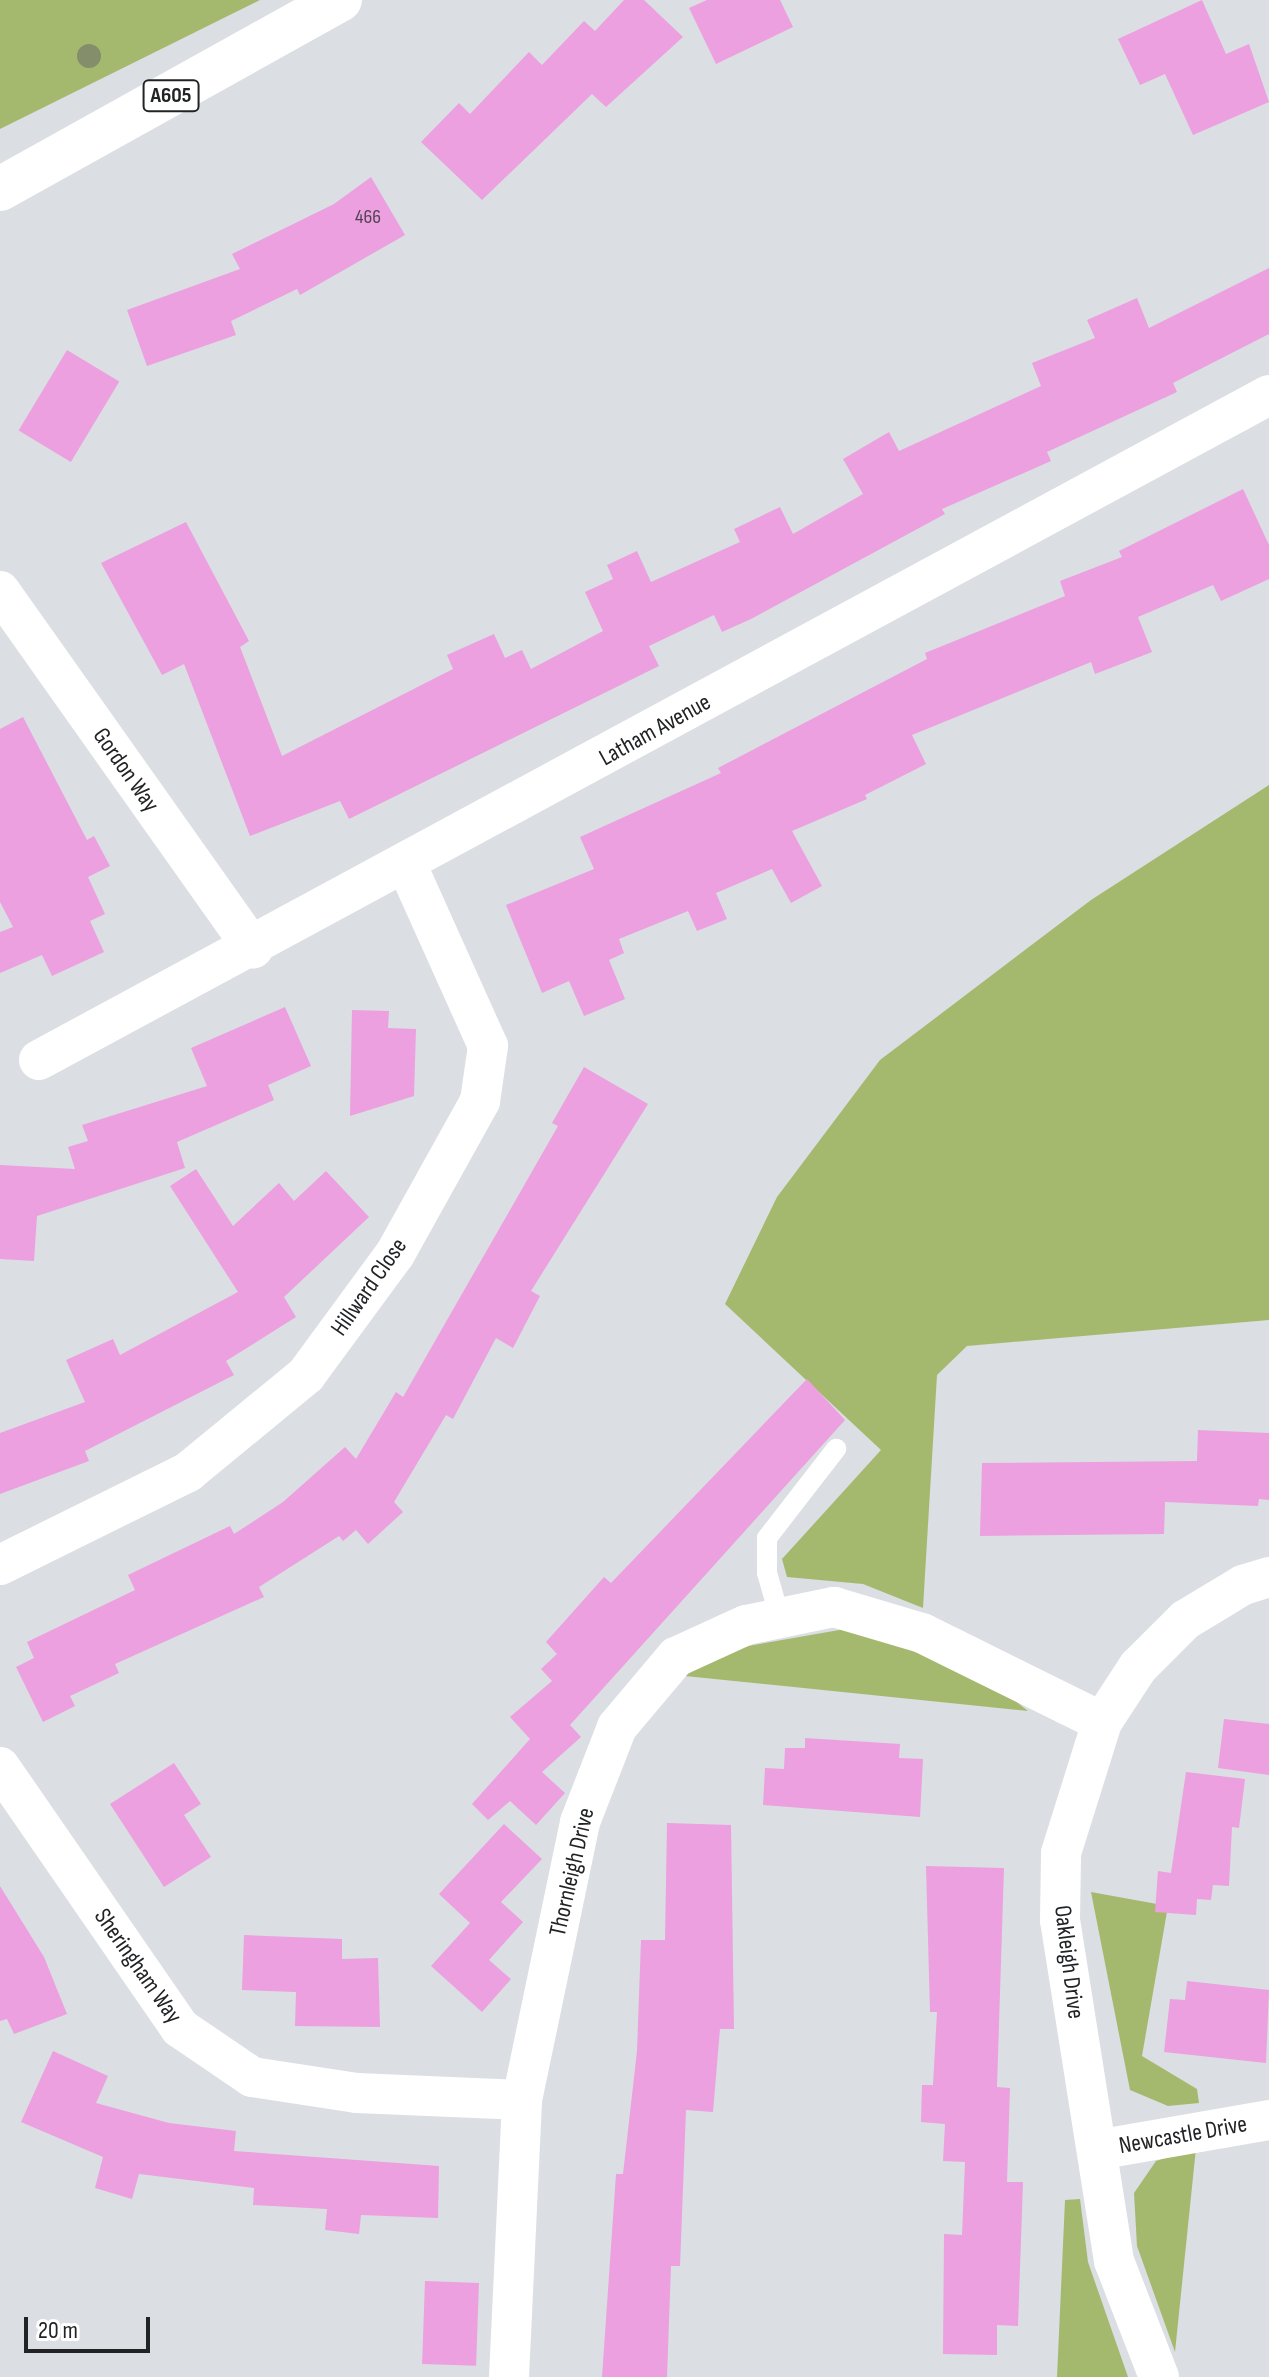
<!DOCTYPE html>
<style>
body{margin:0}
#map{position:relative;width:1269px;height:2377px;overflow:hidden;background:#dbdee3;font-family:"Sofia Sans Condensed",sans-serif}
div>[style]{position:absolute}
[style*='--x']{left:calc(var(--x)*1px);top:calc(var(--y)*1px);width:calc(var(--w)*1px);rotate:calc(var(--a)*1deg)}
.green>*{inset:0;background:#a5b96e}
.building>*{inset:0;background:#eca0df;transform-origin:0 0}
.service>*{height:20px;margin:-10px;padding:0 10px;transform-origin:10px;border-radius:10px;background:#fff}
.minor>*{height:40px;margin:-20px;padding:0 20px;transform-origin:20px;border-radius:20px;background:#fff}
.primary>*{height:44px;margin:-22px;padding:0 22px;transform-origin:22px;border-radius:22px;background:#fff}
.trees>*{width:24px;height:24px;margin:-12px;border-radius:50%;background:#858e6a}
span{translate:-50% -50%;white-space:nowrap;text-align:center;line-height:1.15;-webkit-text-stroke:7px #fff;paint-order:stroke}
.number-label{font-size:20px;color:#544254}
.number-label span{-webkit-text-stroke-width:0}
.shield-label span{padding:2px 6px;background:#fff;border:2px solid;border-radius:6px;-webkit-text-stroke-width:0}
.shield-label{font-size:22px;color:#222325;font-weight:700}
.street-label{font-size:24px;color:#222325}
.scale{position:absolute;left:24px;top:2317px;width:126px;height:36px;box-sizing:border-box;border:4px solid #222325;border-top:0;padding-left:10px;font-size:24px;line-height:28px;white-space:nowrap;color:#222325;-webkit-text-stroke:6px #fff;paint-order:stroke}
</style>
<div id="map">
<div class="green">
<i style="clip-path:polygon(0 0,260px 0,0 129px)"></i>
<i style="clip-path:polygon(1269px 785px,1269px 1320px,967px 1346px,937px 1375px,923px 1608px,863px 1584px,787px 1577px,782px 1559px,881px 1450px,725px 1304px,777px 1197px,880px 1060px,1091px 900px)"></i>
<i style="clip-path:polygon(845px 1629px,918px 1648px,995px 1685px,1028px 1711px,685px 1676px,714px 1652px)"></i>
<i style="clip-path:polygon(1091px 1892px,1168px 1906px,1142px 2056px,1197px 2089px,1199px 2103px,1168px 2106px,1130px 2090px)"></i>
<i style="clip-path:polygon(1196px 2148px,1175px 2352px,1137px 2246px,1134px 2193px,1156px 2161px)"></i>
<i style="clip-path:polygon(1080px 2199px,1088px 2262px,1128px 2377px,1057px 2377px,1065px 2200px)"></i>
</div>
<div class="building">
<i style="clip-path:polygon(624px 0,644px 0,683px 37px,606px 107px,592px 94px,482px 200px,421px 142px,459px 103px,470px 114px,529px 52px,542px 65px,584px 21px,595px 31px)"></i>
<i style="clip-path:polygon(707px 0,780px 0,793px 27px,716px 64px,689px 8px)"></i>
<i style="clip-path:polygon(1202px 0,1226px 54px,1249px 44px,1269px 102px,1193px 135px,1165px 74px,1140px 85px,1118px 39px)"></i>
<i style="clip-path:polygon(371px 177px,405px 235px,300px 295px,297px 289px,231px 321px,236px 335px,147px 366px,127px 310px,240px 269px,232px 254px,334px 204px)"></i>
<i style="clip-path:polygon(1269px 268px,1269px 334px,1173px 383px,1177px 392px,1047px 452px,1051px 461px,942px 509px,945px 514px,751px 619px,722px 632px,714px 615px,649px 646px,659px 666px,349px 819px,340px 801px,250px 836px,184px 664px,162px 675px,101px 563px,186px 522px,249px 641px,240px 647px,282px 756px,453px 669px,447px 655px,494px 634px,505px 658px,522px 650px,531px 669px,603px 631px,585px 592px,613px 579px,607px 565px,637px 551px,651px 582px,740px 542px,734px 529px,780px 507px,793px 534px,863px 494px,843px 459px,889px 432px,899px 451px,1041px 386px,1032px 363px,1095px 338px,1087px 320px,1137px 298px,1149px 328px)"></i>
<i style="left:67px;top:350px;width:61px;height:94px;rotate:31deg"></i>
<i style="clip-path:polygon(1243px 489px,1269px 545px,1269px 579px,1221px 601px,1213px 585px,1138px 617px,1152px 652px,1095px 674px,1091px 662px,912px 735px,926px 764px,865px 795px,867px 799px,792px 831px,822px 886px,791px 903px,772px 869px,716px 893px,727px 919px,697px 931px,688px 911px,619px 939px,624px 953px,609px 960px,625px 999px,584px 1016px,569px 981px,542px 993px,506px 905px,594px 869px,580px 837px,721px 773px,718px 768px,927px 659px,925px 653px,1065px 596px,1060px 581px,1122px 557px,1119px 551px)"></i>
<i style="clip-path:polygon(23px 717px,87px 840px,94px 836px,110px 866px,88px 877px,105px 914px,90px 921px,104px 952px,52px 976px,42px 955px,0 973px,0 932px,13px 927px,0 902px,0 729px)"></i>
<i style="clip-path:polygon(285px 1007px,311px 1066px,268px 1085px,274px 1100px,177px 1142px,185px 1168px,37px 1216px,34px 1261px,0 1259px,0 1165px,75px 1169px,68px 1147px,88px 1141px,82px 1125px,207px 1086px,191px 1048px)"></i>
<i style="clip-path:polygon(352px 1010px,389px 1011px,388px 1028px,416px 1029px,414px 1096px,350px 1116px)"></i>
<i style="clip-path:polygon(584px 1067px,648px 1104px,531px 1291px,540px 1296px,513px 1348px,496px 1338px,453px 1419px,446px 1415px,394px 1502px,403px 1512px,368px 1544px,356px 1530px,343px 1541px,339px 1536px,259px 1587px,264px 1597px,115px 1664px,119px 1673px,70px 1696px,75px 1706px,43px 1722px,16px 1667px,34px 1658px,27px 1642px,135px 1590px,128px 1575px,230px 1526px,234px 1534px,283px 1502px,345px 1447px,356px 1459px,396px 1392px,403px 1397px,558px 1126px,552px 1123px)"></i>
<i style="clip-path:polygon(196px 1169px,233px 1226px,279px 1183px,294px 1201px,326px 1171px,369px 1217px,284px 1297px,296px 1317px,226px 1361px,234px 1375px,85px 1451px,89px 1461px,0 1494px,0 1433px,85px 1402px,66px 1360px,113px 1339px,120px 1355px,238px 1292px,170px 1186px)"></i>
<i style="clip-path:polygon(807px 1379px,845px 1420px,570px 1725px,581px 1737px,542px 1772px,565px 1793px,536px 1825px,510px 1801px,488px 1820px,472px 1804px,530px 1739px,510px 1717px,552px 1681px,541px 1669px,557px 1654px,546px 1642px,604px 1577px,611px 1583px)"></i>
<i style="clip-path:polygon(1198px 1430px,1269px 1433px,1269px 1500px,1259px 1499px,1258px 1506px,1165px 1502px,1164px 1534px,980px 1536px,982px 1463px,1197px 1461px)"></i>
<i style="clip-path:polygon(1224px 1719px,1269px 1724px,1269px 1775px,1218px 1768px)"></i>
<i style="clip-path:polygon(805px 1738px,900px 1744px,899px 1758px,923px 1759px,920px 1817px,763px 1805px,765px 1768px,784px 1769px,785px 1748px,805px 1748px)"></i>
<i style="clip-path:polygon(174px 1763px,201px 1804px,184px 1815px,211px 1857px,164px 1887px,110px 1804px)"></i>
<i style="clip-path:polygon(1186px 1772px,1245px 1779px,1239px 1828px,1232px 1827px,1229px 1886px,1213px 1885px,1211px 1900px,1197px 1899px,1196px 1915px,1155px 1912px,1158px 1871px,1171px 1873px)"></i>
<i style="clip-path:polygon(667px 1823px,731px 1825px,734px 2029px,720px 2029px,713px 2112px,686px 2110px,680px 2266px,671px 2266px,667px 2377px,602px 2377px,616px 2174px,623px 2174px,637px 2051px,641px 1940px,665px 1940px)"></i>
<i style="clip-path:polygon(504px 1824px,542px 1859px,501px 1902px,523px 1922px,489px 1960px,511px 1979px,482px 2012px,431px 1966px,470px 1923px,439px 1894px)"></i>
<i style="clip-path:polygon(926px 1866px,1004px 1868px,997px 2087px,1010px 2088px,1007px 2182px,1023px 2182px,1018px 2326px,997px 2325px,997px 2355px,943px 2354px,944px 2234px,962px 2235px,965px 2162px,943px 2161px,945px 2124px,921px 2122px,922px 2085px,933px 2085px,937px 2012px,930px 2012px)"></i>
<i style="clip-path:polygon(0 1886px,44px 1957px,67px 2014px,14px 2034px,7px 2019px,0 2021px)"></i>
<i style="clip-path:polygon(244px 1935px,342px 1939px,342px 1959px,378px 1958px,380px 2027px,295px 2026px,296px 1992px,242px 1990px)"></i>
<i style="clip-path:polygon(1187px 1981px,1269px 1990px,1266px 2063px,1164px 2052px,1170px 1999px,1185px 2000px)"></i>
<i style="clip-path:polygon(53px 2051px,108px 2076px,96px 2103px,169px 2123px,236px 2131px,234px 2151px,439px 2166px,438px 2218px,361px 2215px,359px 2234px,325px 2230px,327px 2209px,253px 2205px,254px 2188px,139px 2174px,132px 2199px,95px 2188px,103px 2157px,21px 2122px)"></i>
<i style="left:425px;top:2281px;width:54px;height:83px;rotate:2deg"></i>
</div>
<div class="service">
<i style="--x:780;--y:1618;--w:47;--a:-106.1"></i>
<i style="--x:767;--y:1573;--w:35;--a:-90"></i>
<i style="--x:767;--y:1538;--w:113;--a:-52.2"></i>
</div>
<div class="minor">
<i style="--x:0;--y:591;--w:438;--a:54.7"></i>
<i style="--x:39;--y:1060;--w:1398;--a:-28.4"></i>
<i style="--x:0;--y:1565;--w:210;--a:-26.3"></i>
<i style="--x:188;--y:1472;--w:153;--a:-39.4"></i>
<i style="--x:306;--y:1375;--w:150;--a:-53.7"></i>
<i style="--x:395;--y:1254;--w:175;--a:-60.9"></i>
<i style="--x:480;--y:1101;--w:56;--a:-81.7"></i>
<i style="--x:488;--y:1046;--w:197;--a:-114.2"></i>
<i style="--x:0;--y:1767;--w:317;--a:55.4"></i>
<i style="--x:180;--y:2028;--w:87;--a:34.2"></i>
<i style="--x:252;--y:2077;--w:106;--a:8.7"></i>
<i style="--x:357;--y:2093;--w:165;--a:2.4"></i>
<i style="--x:1097;--y:2150;--w:175;--a:-9.9"></i>
<i style="--x:509;--y:2377;--w:277;--a:-87.3"></i>
<i style="--x:522;--y:2100;--w:284;--a:-78.2"></i>
<i style="--x:580;--y:1822;--w:102;--a:-68.7"></i>
<i style="--x:617;--y:1727;--w:92;--a:-49.9"></i>
<i style="--x:676;--y:1657;--w:77;--a:-24.6"></i>
<i style="--x:746;--y:1625;--w:90;--a:-11.6"></i>
<i style="--x:834;--y:1607;--w:92;--a:16.5"></i>
<i style="--x:922;--y:1633;--w:201;--a:26.3"></i>
<i style="--x:1159;--y:2377;--w:124;--a:-111.2"></i>
<i style="--x:1114;--y:2261;--w:345;--a:-99"></i>
<i style="--x:1060;--y:1920;--w:67;--a:-89.1"></i>
<i style="--x:1061;--y:1853;--w:137;--a:-72.6"></i>
<i style="--x:1102;--y:1722;--w:66;--a:-56.8"></i>
<i style="--x:1138;--y:1667;--w:66;--a:-45"></i>
<i style="--x:1185;--y:1620;--w:68;--a:-31.1"></i>
<i style="--x:1243;--y:1585;--w:27;--a:-17"></i>
</div>
<div class="primary">
<i style="--x:0;--y:189;--w:389;--a:-29.1"></i>
</div>
<div class="trees">
<i style="left:89px;top:56px"></i>
</div>
<div class="number-label">
<span style="left:368px;top:217px">466</span>
</div>
<div class="shield-label">
<span style="left:171px;top:96px">A605</span>
</div>
<div class="street-label">
<span style="left:655px;top:730px;rotate:-29deg">Latham Avenue</span>
<span style="left:126px;top:770px;rotate:55deg">Gordon Way</span>
<span style="left:369px;top:1287px;rotate:-55deg">Hillward Close</span>
<span style="left:572px;top:1872px;rotate:-77deg">Thornleigh Drive</span>
<span style="left:1069px;top:1962px;rotate:83deg">Oakleigh Drive</span>
<span style="left:138px;top:1966px;rotate:55deg">Sheringham Way</span>
<span style="left:1183px;top:2135px;rotate:-10deg">Newcastle Drive</span>
</div>
<div class="scale">20 m</div>
</div>
